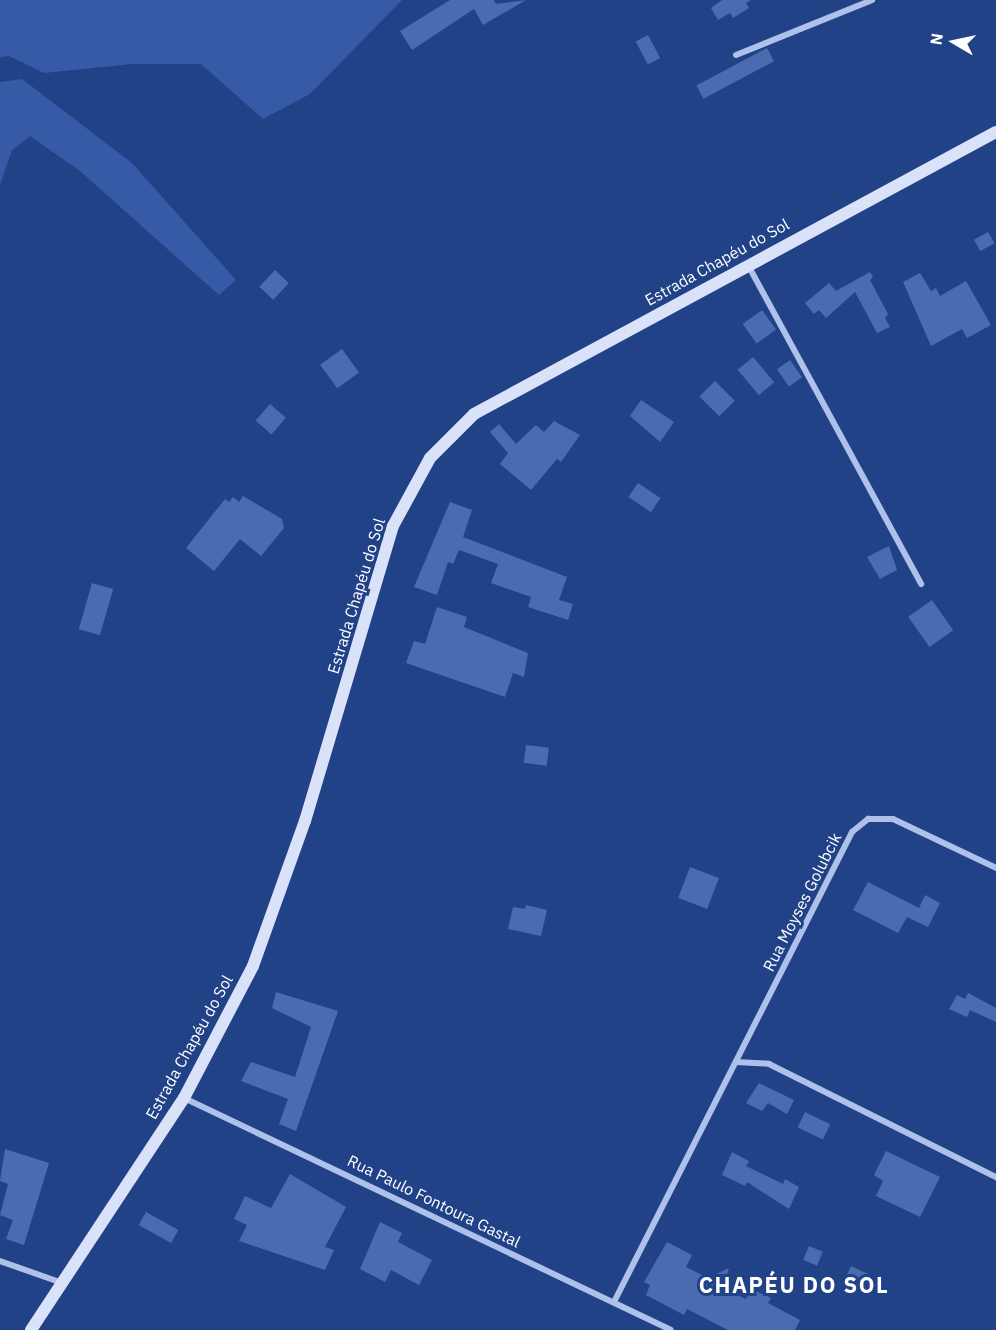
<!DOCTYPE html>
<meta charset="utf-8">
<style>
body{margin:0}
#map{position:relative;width:996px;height:1330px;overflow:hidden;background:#224288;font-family:"IBM Plex Sans",sans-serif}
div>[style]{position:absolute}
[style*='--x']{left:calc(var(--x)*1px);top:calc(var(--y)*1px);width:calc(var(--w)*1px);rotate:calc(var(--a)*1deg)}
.green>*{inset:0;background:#365aa5}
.building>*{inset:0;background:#4b6bb0;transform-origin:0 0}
.street>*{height:6px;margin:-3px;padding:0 3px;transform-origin:3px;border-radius:3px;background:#aec1ea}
.secondary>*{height:12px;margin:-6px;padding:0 6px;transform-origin:6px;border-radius:6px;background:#d9e2f8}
span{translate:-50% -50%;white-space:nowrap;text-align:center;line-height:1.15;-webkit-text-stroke:6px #224288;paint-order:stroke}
.street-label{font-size:16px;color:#fff}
.district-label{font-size:22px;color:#fff;font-weight:700;letter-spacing:1.5px}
.north{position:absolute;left:924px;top:12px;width:60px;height:60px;-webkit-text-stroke:4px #224288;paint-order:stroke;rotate:279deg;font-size:16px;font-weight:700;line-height:24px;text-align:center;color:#fff}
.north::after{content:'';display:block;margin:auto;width:21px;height:27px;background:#fff;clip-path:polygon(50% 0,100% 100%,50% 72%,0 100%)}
</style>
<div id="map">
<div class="green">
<i style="clip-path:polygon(0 0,402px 0,310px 94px,263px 119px,201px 64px,132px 64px,44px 73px,9px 56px,0 57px)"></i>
<i style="clip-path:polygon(22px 79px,132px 163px,236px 280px,219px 295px,80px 171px,30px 136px,12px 150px,0 185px,0 82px)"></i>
</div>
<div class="building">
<i style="clip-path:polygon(450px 0,494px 0,496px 4px,526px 0,483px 25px,474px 9px,412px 50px,400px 31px)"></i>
<i style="clip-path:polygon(722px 0,751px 0,746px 3px,749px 8px,733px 18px,730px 13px,718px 20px,711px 8px)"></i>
<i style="left:648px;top:35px;width:26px;height:14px;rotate:62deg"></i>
<i style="left:767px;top:48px;width:15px;height:80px;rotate:62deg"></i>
<i style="left:988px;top:232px;width:13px;height:16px;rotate:61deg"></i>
<i style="left:275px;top:270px;width:19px;height:23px;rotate:43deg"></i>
<i style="clip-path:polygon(870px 272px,873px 277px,870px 280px,888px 314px,885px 318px,890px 327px,877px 333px,855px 292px,826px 318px,819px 310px,814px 314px,805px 303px,829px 283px,836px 291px)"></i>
<i style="clip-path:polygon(920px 273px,931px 291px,936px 288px,940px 296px,966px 281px,991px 325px,967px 338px,962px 329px,931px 346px,903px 282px)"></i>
<i style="left:762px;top:310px;width:24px;height:24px;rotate:54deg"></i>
<i style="left:342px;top:349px;width:29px;height:27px;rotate:54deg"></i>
<i style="left:753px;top:357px;width:33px;height:20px;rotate:50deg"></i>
<i style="left:790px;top:360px;width:21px;height:16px;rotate:55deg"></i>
<i style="left:715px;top:381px;width:28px;height:22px;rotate:45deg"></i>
<i style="clip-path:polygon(641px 400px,674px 422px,660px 442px,630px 416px)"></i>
<i style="left:270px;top:404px;width:21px;height:22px;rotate:41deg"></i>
<i style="clip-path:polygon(554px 421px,580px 435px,561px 462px,557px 459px,531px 490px,500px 464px,508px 453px,490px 432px,499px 424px,516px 444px,536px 425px,544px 432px)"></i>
<i style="left:638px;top:483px;width:27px;height:17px;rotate:34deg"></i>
<i style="clip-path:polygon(243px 496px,282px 519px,284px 528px,261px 556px,240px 539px,214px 571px,186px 548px,225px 499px,229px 502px,233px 497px,239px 502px)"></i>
<i style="clip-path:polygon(450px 502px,472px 510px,463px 537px,567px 577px,559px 600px,573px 604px,568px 620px,528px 607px,531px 597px,491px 583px,498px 564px,459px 550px,453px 564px,448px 562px,437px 595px,414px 587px)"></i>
<i style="clip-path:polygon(889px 546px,897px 570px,880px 579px,867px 557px)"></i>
<i style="left:92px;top:583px;width:22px;height:48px;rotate:16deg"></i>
<i style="left:932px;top:600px;width:37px;height:29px;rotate:55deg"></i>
<i style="clip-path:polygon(437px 607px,467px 617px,464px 627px,528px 653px,524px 677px,513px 673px,505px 697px,406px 663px,414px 641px,425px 644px)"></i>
<i style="left:526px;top:745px;width:23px;height:18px;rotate:7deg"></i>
<i style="left:690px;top:867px;width:31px;height:33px;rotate:21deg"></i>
<i style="clip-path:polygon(868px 882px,919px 908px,925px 895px,940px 903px,928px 927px,907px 917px,898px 933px,853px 910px)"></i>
<i style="clip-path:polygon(526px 905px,547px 910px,541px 936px,508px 929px,513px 907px,525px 909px)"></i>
<i style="clip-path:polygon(276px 992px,338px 1011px,296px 1131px,279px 1124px,288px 1099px,241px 1081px,251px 1062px,295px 1077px,311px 1027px,272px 1008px)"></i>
<i style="clip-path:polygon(968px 993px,996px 1008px,996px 1022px,970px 1010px,967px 1017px,949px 1009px,957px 995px,965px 999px)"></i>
<i style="clip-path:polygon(759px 1083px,794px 1100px,787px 1114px,768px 1103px,762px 1111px,746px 1103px)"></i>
<i style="left:805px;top:1112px;width:28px;height:17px;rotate:26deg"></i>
<i style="clip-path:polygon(5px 1149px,49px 1163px,24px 1245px,6px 1239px,13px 1220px,0 1215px,8px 1184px,0 1181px)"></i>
<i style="clip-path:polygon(886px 1151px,940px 1177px,920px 1217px,876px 1196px,883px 1181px,874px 1175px)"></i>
<i style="clip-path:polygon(732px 1152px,749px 1161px,746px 1166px,783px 1184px,785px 1179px,799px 1187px,789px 1209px,747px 1182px,745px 1186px,722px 1175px)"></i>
<i style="clip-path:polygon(290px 1174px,346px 1207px,325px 1247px,334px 1250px,325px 1270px,239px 1241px,247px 1225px,234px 1219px,245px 1196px,271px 1208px)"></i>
<i style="left:146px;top:1212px;width:37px;height:15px;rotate:29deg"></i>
<i style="clip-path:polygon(380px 1222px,402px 1233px,398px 1242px,432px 1260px,419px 1285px,391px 1270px,385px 1282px,360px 1269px)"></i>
<i style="clip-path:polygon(667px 1242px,692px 1255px,686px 1267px,708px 1278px,729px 1268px,723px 1288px,746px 1299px,751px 1289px,771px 1298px,768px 1303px,800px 1320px,795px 1330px,728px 1330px,687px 1309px,684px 1315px,646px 1295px,650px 1285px,644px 1282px)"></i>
<i style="left:809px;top:1246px;width:15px;height:15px;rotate:23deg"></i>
<i style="left:851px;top:1266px;width:19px;height:17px;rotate:25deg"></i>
</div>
<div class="street">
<i style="--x:736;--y:55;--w:147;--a:-22"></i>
<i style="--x:748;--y:265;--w:363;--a:61.5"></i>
<i style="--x:736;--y:1062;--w:33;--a:3"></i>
<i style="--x:769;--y:1064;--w:254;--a:26.5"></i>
<i style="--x:184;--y:1098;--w:539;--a:25.47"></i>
<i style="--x:0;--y:1261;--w:66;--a:19.5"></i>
<i style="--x:614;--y:1302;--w:527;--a:-63.14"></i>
<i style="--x:852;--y:832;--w:21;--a:-39"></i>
<i style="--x:868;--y:819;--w:25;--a:0"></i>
<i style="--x:893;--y:819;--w:114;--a:25.4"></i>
</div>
<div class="secondary">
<i style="--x:31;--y:1330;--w:278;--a:-56.6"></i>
<i style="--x:184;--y:1098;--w:149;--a:-62.4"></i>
<i style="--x:253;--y:966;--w:154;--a:-70.3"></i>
<i style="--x:305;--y:821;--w:308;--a:-73.4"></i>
<i style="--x:393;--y:526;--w:77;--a:-61.4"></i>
<i style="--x:430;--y:458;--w:62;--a:-45"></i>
<i style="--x:474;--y:414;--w:593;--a:-28.38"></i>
</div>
<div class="street-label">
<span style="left:717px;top:262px;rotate:-29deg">Estrada Chapéu do Sol</span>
<span style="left:356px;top:596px;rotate:-73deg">Estrada Chapéu do Sol</span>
<span style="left:802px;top:902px;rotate:-63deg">Rua Moyses Golubcik</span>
<span style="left:189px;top:1047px;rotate:-61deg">Estrada Chapéu do Sol</span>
<span style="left:434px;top:1201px;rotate:26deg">Rua Paulo Fontoura Gastal</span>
</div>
<div class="district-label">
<span style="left:794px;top:1285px">CHAPÉU DO SOL</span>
</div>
<div class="north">N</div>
</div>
